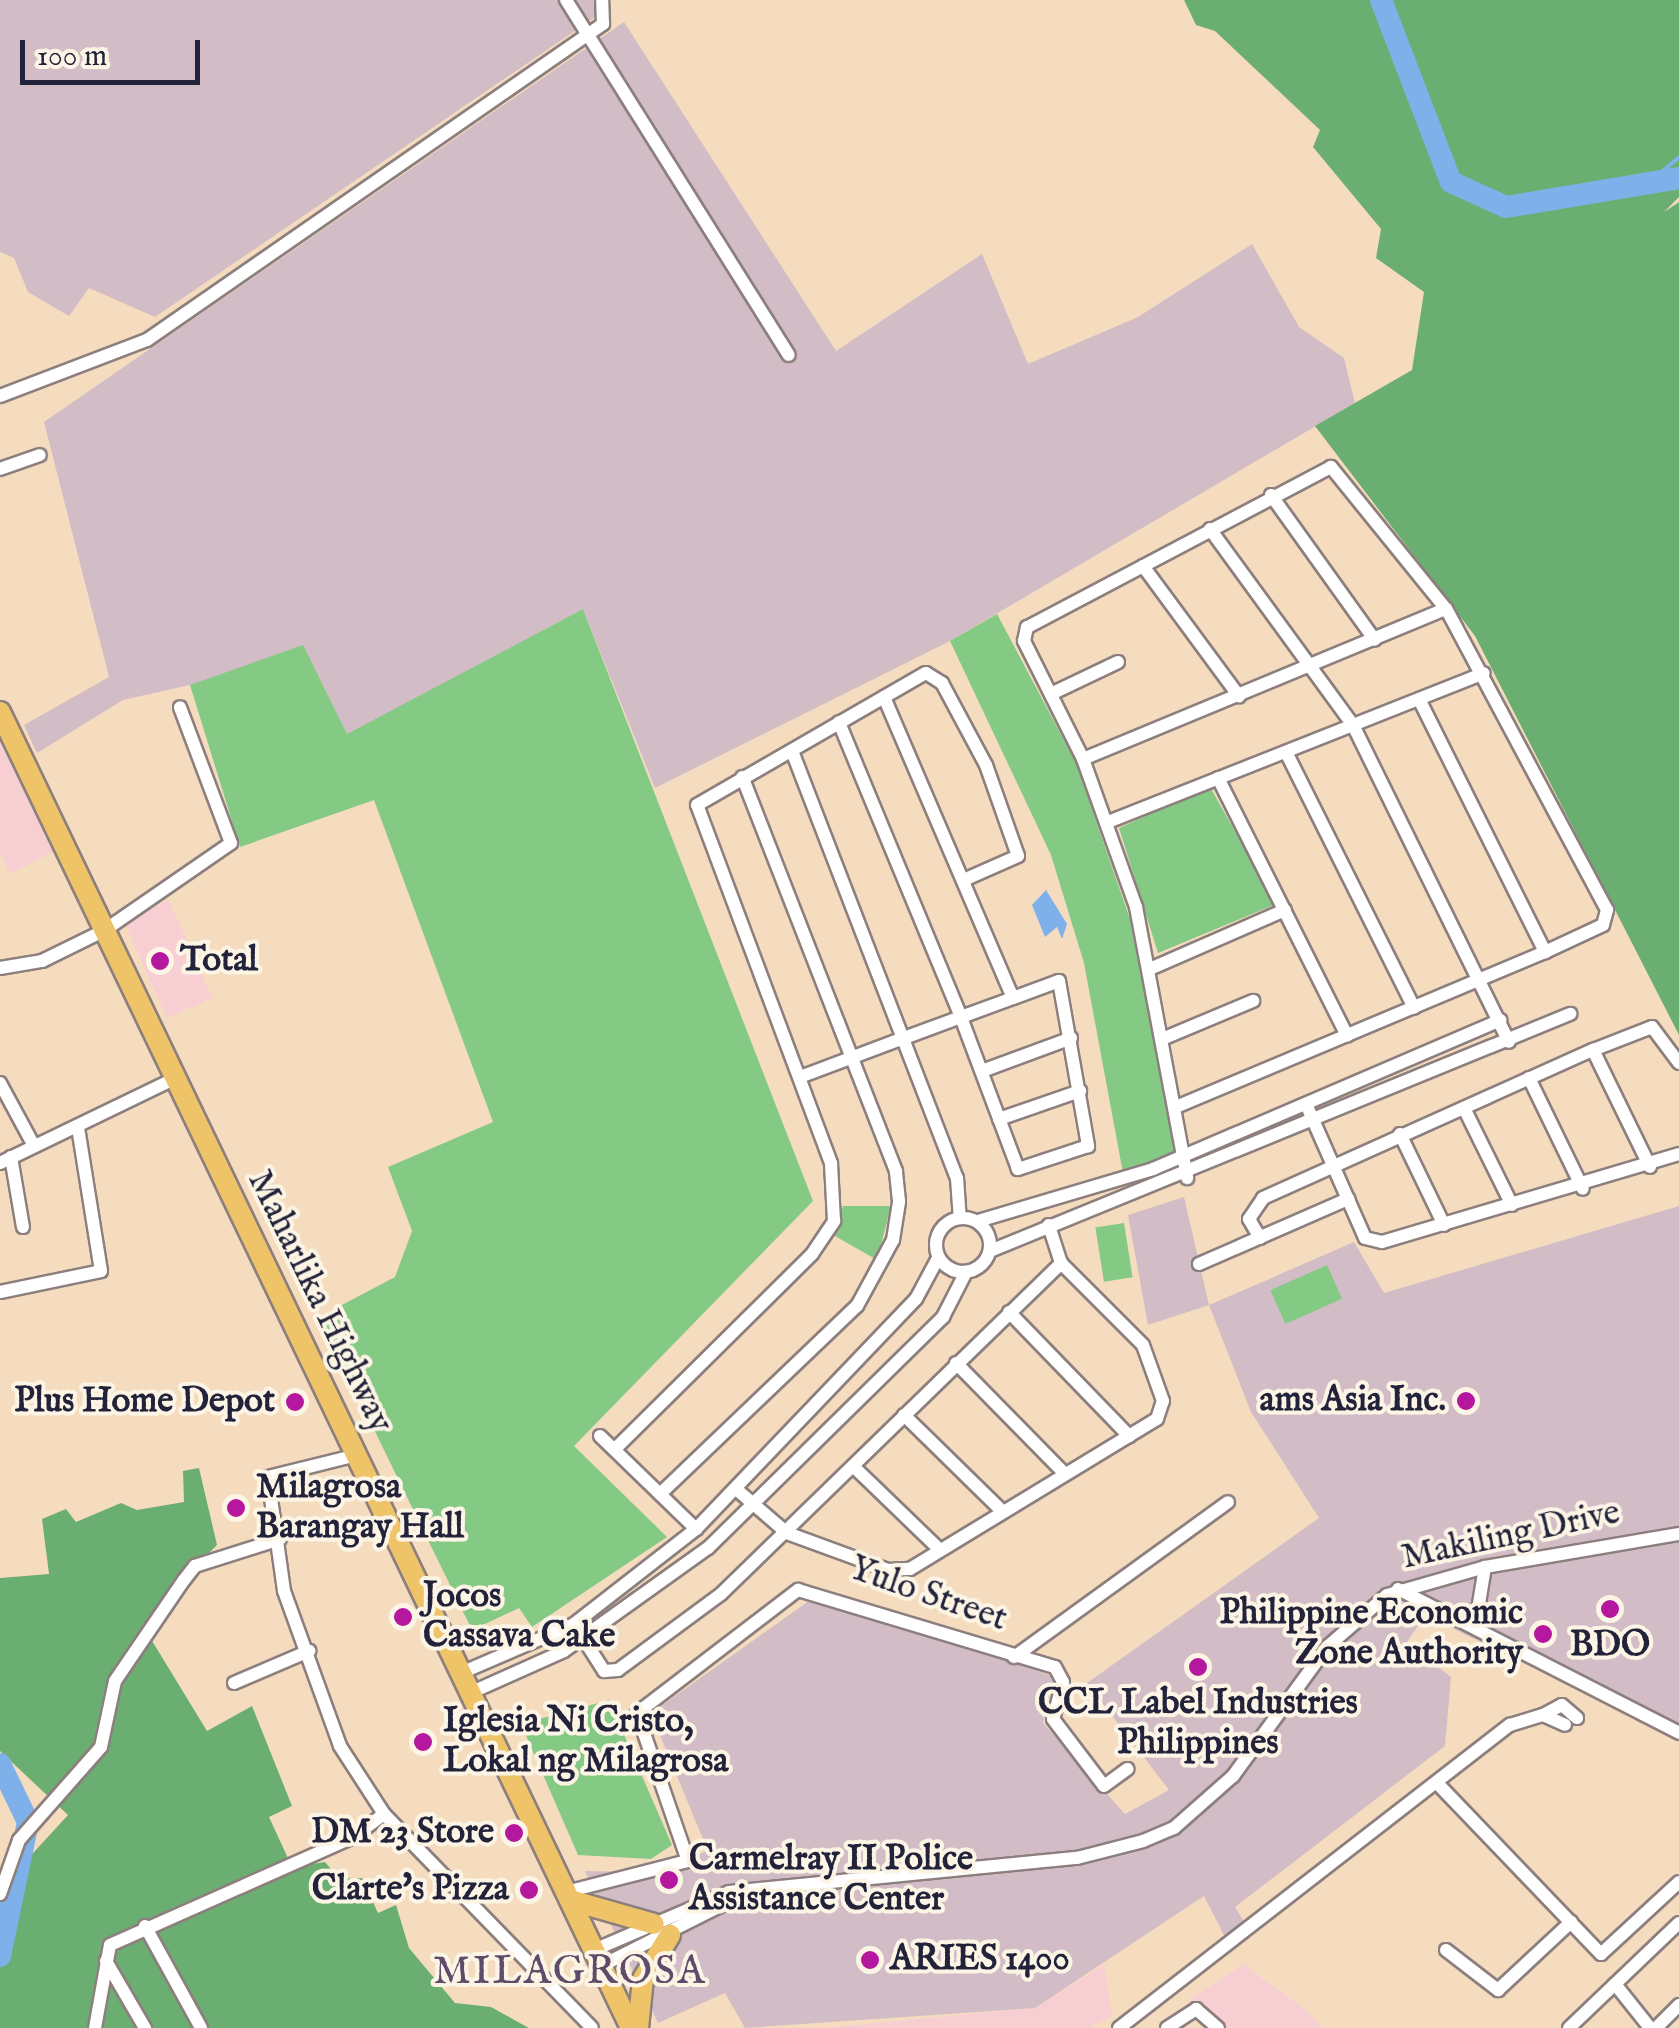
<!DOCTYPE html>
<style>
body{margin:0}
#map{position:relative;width:1679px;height:2028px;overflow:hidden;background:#f5dcbf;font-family:"IM FELL English",serif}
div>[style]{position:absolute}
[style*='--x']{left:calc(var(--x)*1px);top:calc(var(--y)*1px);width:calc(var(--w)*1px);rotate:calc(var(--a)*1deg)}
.built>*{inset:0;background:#f7cfd3;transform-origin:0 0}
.industrial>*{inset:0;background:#d2bdc7}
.green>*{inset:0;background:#84ca85;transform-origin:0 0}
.forest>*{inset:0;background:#6bae72}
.water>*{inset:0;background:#7eb0ea}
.stream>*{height:4px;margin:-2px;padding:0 2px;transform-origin:2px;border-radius:2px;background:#7eb0ea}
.river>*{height:22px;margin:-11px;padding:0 11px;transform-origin:11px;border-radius:11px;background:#7eb0ea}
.roads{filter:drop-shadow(2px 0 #8c7f7d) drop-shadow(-2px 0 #8c7f7d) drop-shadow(0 2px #8c7f7d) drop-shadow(0 -2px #8c7f7d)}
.minor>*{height:12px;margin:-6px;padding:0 6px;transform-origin:6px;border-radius:6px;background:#fff}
.minor>.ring{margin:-6px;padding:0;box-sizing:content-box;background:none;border:12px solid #fff;border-radius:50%}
.trunk>*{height:20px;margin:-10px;padding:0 10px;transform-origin:10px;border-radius:10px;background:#efc469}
.dots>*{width:28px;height:28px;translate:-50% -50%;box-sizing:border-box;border:5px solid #fcf5e5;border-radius:50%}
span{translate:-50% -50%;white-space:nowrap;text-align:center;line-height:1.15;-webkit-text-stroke:8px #fcf5e5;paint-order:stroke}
.poi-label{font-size:35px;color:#22223b;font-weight:700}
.left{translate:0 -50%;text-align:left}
.right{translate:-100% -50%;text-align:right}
.street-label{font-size:35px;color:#22223b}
.quarter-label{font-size:40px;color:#604c6a;letter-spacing:2.5px}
.scale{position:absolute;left:20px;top:40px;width:180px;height:45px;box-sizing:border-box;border:5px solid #22223b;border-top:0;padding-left:12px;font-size:30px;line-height:35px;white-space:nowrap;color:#22223b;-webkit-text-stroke:8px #fcf5e5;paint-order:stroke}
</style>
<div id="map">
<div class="built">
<i style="clip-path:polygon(0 741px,53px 852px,10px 874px,0 853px)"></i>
<i style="left:169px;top:900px;width:107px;height:50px;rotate:66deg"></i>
<i style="clip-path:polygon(1243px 1964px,1307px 2011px,1323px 2028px,1207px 2028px,1190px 1999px)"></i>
<i style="clip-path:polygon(1104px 1965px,1112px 2016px,1087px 2028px,823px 2028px,1034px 2008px)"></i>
</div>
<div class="industrial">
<i style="clip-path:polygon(0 0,593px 0,601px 13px,155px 317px,89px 288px,69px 316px,28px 292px,14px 258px,0 252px)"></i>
<i style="clip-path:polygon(624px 22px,836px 351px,982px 254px,1028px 364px,1138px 317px,1252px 244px,1299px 327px,1344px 358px,1355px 403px,950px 641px,655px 788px,583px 609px,347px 735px,190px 685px,123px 700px,37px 753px,24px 725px,109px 677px,44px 422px)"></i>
<i style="clip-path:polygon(1184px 1197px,1209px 1305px,1354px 1242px,1384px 1293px,1679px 1206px,1679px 1738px,1425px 1615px,1407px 1642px,1451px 1677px,1445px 1746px,1235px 1907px,1248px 1928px,1228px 1943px,1204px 1896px,1035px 2008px,745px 2028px,725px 1993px,658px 2023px,585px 1871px,650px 1872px,708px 1851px,654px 1721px,661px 1706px,813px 1598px,851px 1602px,1054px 1677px,1043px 1723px,1125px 1814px,1169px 1790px,1087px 1683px,1319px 1518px,1251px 1412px,1209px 1305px,1148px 1325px,1128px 1215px)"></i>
</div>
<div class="green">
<i style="clip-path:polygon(583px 609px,813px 1201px,574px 1446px,667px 1537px,532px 1627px,519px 1608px,472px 1630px,319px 1317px,395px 1277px,412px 1231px,388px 1167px,493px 1122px,374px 800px,240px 847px,190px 685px,303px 645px,347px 734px)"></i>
<i style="clip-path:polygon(997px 614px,1076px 763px,1130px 919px,1176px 1157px,1123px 1173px,1084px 963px,1051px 855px,950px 641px)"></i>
<i style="clip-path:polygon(1210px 787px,1276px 904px,1158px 953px,1119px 828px)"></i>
<i style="clip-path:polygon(843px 1206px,891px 1206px,877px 1260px,835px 1236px)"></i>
<i style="left:1124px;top:1223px;width:55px;height:29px;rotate:81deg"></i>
<i style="left:1327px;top:1265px;width:37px;height:62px;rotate:66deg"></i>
<i style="clip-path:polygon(609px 1700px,672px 1845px,651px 1859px,578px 1855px,521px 1724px)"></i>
</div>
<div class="forest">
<i style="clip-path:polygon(1184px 0,1679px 0,1679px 197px,1664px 212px,1679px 202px,1679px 1035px,1475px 636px,1315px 426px,1412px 370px,1424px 292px,1376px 258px,1381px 229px,1313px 147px,1320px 130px,1215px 31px,1196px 25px)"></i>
<i style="clip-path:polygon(199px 1468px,217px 1545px,163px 1599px,146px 1631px,207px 1731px,252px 1706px,292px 1806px,269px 1817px,292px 1867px,325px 1862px,339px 1879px,362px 1878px,378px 1913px,396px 1905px,409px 1948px,455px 2003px,491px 2007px,529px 2028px,0 2028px,0 1889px,68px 1815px,0 1751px,0 1578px,49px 1574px,42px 1519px,66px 1509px,76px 1522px,121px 1503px,137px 1510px,184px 1502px,183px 1471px)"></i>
</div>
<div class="water">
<i style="clip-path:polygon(1046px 890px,1067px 924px,1062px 939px,1057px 927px,1045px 937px,1032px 905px)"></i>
</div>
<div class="stream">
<i style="--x:1652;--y:180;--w:35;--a:-40"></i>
</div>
<div class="river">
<i style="--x:1381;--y:0;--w:195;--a:69"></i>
<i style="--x:1451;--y:182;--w:60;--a:24.4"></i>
<i style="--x:1506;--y:207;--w:175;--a:-9.5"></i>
<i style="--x:0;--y:1764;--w:64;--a:64.2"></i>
<i style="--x:28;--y:1822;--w:137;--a:101.8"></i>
</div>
<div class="roads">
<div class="minor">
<i style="--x:566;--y:0;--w:419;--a:57.9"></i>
<i style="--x:0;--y:396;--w:157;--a:-20.9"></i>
<i style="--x:147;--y:340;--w:555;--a:-34.72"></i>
<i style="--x:603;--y:24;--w:24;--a:-92"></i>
<i style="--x:0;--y:469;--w:42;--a:-19.3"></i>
<i style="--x:1271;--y:495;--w:178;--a:54.4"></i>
<i style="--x:1210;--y:529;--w:243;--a:53.9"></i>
<i style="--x:1353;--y:725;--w:353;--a:63.8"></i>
<i style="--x:1143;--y:566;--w:162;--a:53.6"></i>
<i style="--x:1053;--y:693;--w:72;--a:-25.5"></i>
<i style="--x:884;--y:697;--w:327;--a:66.8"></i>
<i style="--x:1419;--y:699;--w:283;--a:63.5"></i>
<i style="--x:792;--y:751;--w:458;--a:68.9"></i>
<i style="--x:957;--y:1178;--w:39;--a:86"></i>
<i style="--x:1286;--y:752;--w:286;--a:63.4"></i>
<i style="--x:1083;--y:759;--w:393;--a:-22.5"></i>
<i style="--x:1218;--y:778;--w:288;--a:63.4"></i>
<i style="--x:1108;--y:822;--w:404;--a:-21.6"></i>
<i style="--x:0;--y:968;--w:43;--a:-9.5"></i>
<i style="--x:42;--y:961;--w:70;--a:-26.2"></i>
<i style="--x:105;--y:930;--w:153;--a:-34.6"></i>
<i style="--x:231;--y:843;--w:145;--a:-110.6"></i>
<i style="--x:1152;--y:968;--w:145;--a:-23.6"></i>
<i style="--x:1162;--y:1039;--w:99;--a:-22.7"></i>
<i style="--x:1593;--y:1050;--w:130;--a:64"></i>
<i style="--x:982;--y:1071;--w:95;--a:-20.3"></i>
<i style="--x:800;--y:1077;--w:111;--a:-20.6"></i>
<i style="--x:904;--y:1038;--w:61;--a:-20.2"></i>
<i style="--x:961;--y:1017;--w:55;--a:-20.1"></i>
<i style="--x:1013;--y:998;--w:49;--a:-20.3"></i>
<i style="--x:1059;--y:981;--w:168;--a:80"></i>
<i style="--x:1088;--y:1146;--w:74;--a:161.8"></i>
<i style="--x:1018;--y:1169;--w:162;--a:-110.6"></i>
<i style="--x:961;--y:1017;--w:319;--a:-112.5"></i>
<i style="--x:1529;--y:1078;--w:123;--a:64.1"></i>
<i style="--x:0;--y:1083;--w:72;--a:61.6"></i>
<i style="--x:1306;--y:1104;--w:146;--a:66.2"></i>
<i style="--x:1365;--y:1238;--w:17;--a:13"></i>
<i style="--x:1382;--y:1242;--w:310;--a:-16.5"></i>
<i style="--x:1176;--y:1107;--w:400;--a:-22.8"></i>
<i style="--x:1545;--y:952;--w:64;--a:-25"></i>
<i style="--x:1603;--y:925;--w:16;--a:-75"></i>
<i style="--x:1607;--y:910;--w:341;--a:-118.1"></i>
<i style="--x:1446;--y:609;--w:183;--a:-129"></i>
<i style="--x:1331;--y:467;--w:344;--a:152.2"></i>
<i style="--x:1027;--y:627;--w:14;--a:102"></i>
<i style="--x:1024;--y:641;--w:132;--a:63.4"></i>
<i style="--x:1083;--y:759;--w:157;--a:70.3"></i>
<i style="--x:1136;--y:907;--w:276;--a:79.3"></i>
<i style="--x:1464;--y:1108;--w:108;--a:63.7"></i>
<i style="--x:999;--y:1119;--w:86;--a:-19.1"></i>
<i style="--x:1400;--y:1134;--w:101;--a:64.2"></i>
<i style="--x:11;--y:1157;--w:71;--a:80.3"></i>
<i style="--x:0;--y:1163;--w:195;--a:-25.8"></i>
<i class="ring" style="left:936px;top:1218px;width:42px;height:42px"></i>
<i style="--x:978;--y:1221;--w:183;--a:-16.5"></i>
<i style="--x:1153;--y:1169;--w:378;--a:-23.2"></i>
<i style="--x:1260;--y:1238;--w:22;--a:-120"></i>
<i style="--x:1249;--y:1219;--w:25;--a:-56"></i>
<i style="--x:1263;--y:1198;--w:362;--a:-24.2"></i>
<i style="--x:1593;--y:1050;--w:63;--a:-21.3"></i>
<i style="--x:1652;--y:1027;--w:45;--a:53.1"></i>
<i style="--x:990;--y:1251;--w:627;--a:-22.23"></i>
<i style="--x:1199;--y:1264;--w:163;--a:-23.6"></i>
<i style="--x:0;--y:1292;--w:103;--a:-11.7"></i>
<i style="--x:101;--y:1271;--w:146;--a:-99.1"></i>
<i style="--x:1009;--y:1312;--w:173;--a:45.9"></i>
<i style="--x:956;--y:1363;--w:154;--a:45.5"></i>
<i style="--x:904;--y:1415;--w:137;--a:44.4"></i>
<i style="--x:600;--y:1436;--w:134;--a:44.1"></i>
<i style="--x:615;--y:1449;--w:277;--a:-44.7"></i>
<i style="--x:812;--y:1254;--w:40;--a:-56"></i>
<i style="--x:834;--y:1221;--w:58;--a:-93"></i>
<i style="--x:831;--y:1163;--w:382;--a:-110.5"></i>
<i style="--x:697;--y:805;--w:264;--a:-30"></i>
<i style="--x:926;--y:673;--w:19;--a:32"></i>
<i style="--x:942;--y:683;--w:93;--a:61.8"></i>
<i style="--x:986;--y:765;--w:96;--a:70.6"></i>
<i style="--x:1018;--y:856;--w:57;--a:156.1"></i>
<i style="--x:357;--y:1455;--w:92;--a:166.1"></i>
<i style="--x:268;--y:1477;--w:115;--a:82"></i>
<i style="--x:284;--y:1591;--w:165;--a:70.1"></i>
<i style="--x:340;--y:1746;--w:81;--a:57.1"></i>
<i style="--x:384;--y:1814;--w:298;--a:45.8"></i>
<i style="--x:853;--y:1466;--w:121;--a:44"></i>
<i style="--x:736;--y:1489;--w:67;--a:40.8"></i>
<i style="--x:787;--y:1533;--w:108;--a:20.1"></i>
<i style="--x:888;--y:1570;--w:22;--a:-3"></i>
<i style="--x:910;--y:1569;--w:289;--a:-31.3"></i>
<i style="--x:1157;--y:1419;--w:19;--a:-72"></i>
<i style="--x:1163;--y:1401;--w:59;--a:-109.7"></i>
<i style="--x:1143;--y:1345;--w:116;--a:-135"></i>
<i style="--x:1061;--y:1263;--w:40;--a:-108"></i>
<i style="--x:660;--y:1494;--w:272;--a:-43.7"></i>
<i style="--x:857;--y:1306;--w:75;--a:-61.4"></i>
<i style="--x:893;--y:1240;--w:39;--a:-81"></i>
<i style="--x:899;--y:1201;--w:30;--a:-96"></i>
<i style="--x:896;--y:1171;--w:423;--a:-111.3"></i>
<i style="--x:1398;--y:1589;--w:316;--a:27.1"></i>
<i style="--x:574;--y:1624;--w:56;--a:57.4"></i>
<i style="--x:604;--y:1671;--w:14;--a:-4"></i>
<i style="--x:618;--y:1670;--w:128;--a:-36.4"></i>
<i style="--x:721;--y:1594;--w:475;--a:-44.2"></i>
<i style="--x:1475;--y:1628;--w:62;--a:-80.7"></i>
<i style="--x:1014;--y:1657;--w:264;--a:-35.9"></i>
<i style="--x:461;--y:1673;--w:123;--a:-23.4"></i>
<i style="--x:574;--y:1624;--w:155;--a:-37.9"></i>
<i style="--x:696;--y:1529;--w:318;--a:-46.3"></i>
<i style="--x:916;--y:1299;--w:47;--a:-61.8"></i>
<i style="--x:234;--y:1683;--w:82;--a:-23.1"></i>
<i style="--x:470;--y:1693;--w:103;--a:-24.1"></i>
<i style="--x:564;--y:1651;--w:177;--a:-35.6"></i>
<i style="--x:708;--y:1548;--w:330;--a:-44.5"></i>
<i style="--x:943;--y:1317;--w:51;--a:-62.9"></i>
<i style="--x:1543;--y:1715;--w:21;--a:-28"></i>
<i style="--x:1562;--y:1705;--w:20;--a:41"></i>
<i style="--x:1437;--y:1783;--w:237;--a:46.2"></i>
<i style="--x:1601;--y:1954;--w:106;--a:-42.7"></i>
<i style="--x:566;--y:1892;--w:126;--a:-14.3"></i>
<i style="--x:688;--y:1861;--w:157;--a:-109"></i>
<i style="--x:637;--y:1713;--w:203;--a:-37.4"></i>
<i style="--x:798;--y:1590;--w:268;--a:16.7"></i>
<i style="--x:1055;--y:1667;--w:17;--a:62"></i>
<i style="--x:1063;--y:1682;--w:38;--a:105"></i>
<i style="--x:1053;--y:1719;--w:84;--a:52.7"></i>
<i style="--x:1104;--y:1786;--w:29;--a:-36"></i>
<i style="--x:0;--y:1894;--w:57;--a:-70.6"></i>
<i style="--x:19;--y:1840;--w:124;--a:-48.6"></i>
<i style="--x:101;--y:1747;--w:67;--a:-78"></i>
<i style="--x:115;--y:1681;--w:122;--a:-55.7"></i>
<i style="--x:184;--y:1580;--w:18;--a:-52"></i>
<i style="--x:195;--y:1566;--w:89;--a:-17.6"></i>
<i style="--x:145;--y:1926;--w:116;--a:61.2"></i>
<i style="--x:594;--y:1950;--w:147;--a:-23.2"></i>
<i style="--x:729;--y:1892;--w:350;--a:-5.6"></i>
<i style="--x:1077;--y:1858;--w:68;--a:-14.4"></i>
<i style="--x:1143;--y:1841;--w:34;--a:-23"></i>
<i style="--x:1174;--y:1828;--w:79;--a:-41.4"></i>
<i style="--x:1233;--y:1776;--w:160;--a:-53.9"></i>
<i style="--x:1327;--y:1647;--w:79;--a:-40.9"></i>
<i style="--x:1387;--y:1595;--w:102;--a:-15.9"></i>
<i style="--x:1485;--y:1567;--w:197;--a:-9.7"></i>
<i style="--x:1446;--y:1950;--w:66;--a:37.6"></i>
<i style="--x:1498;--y:1990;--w:100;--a:-43"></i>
<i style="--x:106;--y:1961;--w:78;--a:59.8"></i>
<i style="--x:601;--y:1966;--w:165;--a:-26.7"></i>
<i style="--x:1615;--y:1984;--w:56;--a:51.5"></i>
<i style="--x:95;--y:2028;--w:84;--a:-79.8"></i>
<i style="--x:110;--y:1945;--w:265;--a:-23.9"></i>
<i style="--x:352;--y:1838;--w:40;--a:-37"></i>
<i style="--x:1119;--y:2028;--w:495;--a:-37.8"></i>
<i style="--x:1510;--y:1725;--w:34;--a:-17"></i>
<i style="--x:1543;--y:1715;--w:24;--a:24"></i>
<i style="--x:1167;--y:2028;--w:35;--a:-33"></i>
<i style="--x:1196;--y:2009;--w:29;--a:41"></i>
<i style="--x:1569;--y:2028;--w:152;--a:-43.7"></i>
<i style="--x:1656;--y:2028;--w:33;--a:-45"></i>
</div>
<div class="trunk">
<i style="--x:0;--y:712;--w:1459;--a:64.38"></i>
<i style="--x:570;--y:1900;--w:87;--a:15.9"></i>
<i style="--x:638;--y:2028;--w:49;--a:-84.2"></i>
<i style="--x:643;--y:1979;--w:52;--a:-58.5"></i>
</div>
</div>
<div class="dots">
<i style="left:160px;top:961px;background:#b5179e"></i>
<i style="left:1466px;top:1401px;background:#b5179e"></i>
<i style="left:295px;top:1402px;background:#b5179e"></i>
<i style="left:236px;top:1508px;background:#b5179e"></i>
<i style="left:1610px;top:1609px;background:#b5179e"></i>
<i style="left:403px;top:1617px;background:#b5179e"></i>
<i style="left:1543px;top:1634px;background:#b5179e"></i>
<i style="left:1198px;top:1667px;background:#b5179e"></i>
<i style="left:423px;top:1742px;background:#b5179e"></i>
<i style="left:514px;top:1833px;background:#b5179e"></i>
<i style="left:669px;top:1880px;background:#b5179e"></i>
<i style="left:529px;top:1890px;background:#b5179e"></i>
<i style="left:870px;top:1960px;background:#b5179e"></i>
</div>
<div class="poi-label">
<span class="left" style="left:180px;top:961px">Total</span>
<span class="right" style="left:1446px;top:1401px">ams Asia Inc.</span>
<span class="right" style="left:275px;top:1402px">Plus Home Depot</span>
<span class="left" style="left:256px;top:1508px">Milagrosa<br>Barangay Hall</span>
<span class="left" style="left:423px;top:1617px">Jocos<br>Cassava Cake</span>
<span class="right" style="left:1523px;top:1634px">Philippine Economic<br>Zone Authority</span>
<span style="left:1610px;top:1646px">BDO</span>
<span style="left:1198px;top:1724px">CCL Label Industries<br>Philippines</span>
<span class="left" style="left:443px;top:1742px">Iglesia Ni Cristo,<br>Lokal ng Milagrosa</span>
<span class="right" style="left:494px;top:1833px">DM 23 Store</span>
<span class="left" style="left:689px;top:1880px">Carmelray II Police<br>Assistance Center</span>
<span class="right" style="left:509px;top:1890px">Clarte's Pizza</span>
<span class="left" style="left:890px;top:1960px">ARIES 1400</span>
</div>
<div class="street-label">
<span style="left:319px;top:1302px;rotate:64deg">Maharlika Highway</span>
<span style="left:1511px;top:1536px;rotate:-12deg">Makiling Drive</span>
<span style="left:928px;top:1595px;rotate:19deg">Yulo Street</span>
</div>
<div class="quarter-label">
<span style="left:570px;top:1973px">MILAGROSA</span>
</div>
<div class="scale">100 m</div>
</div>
